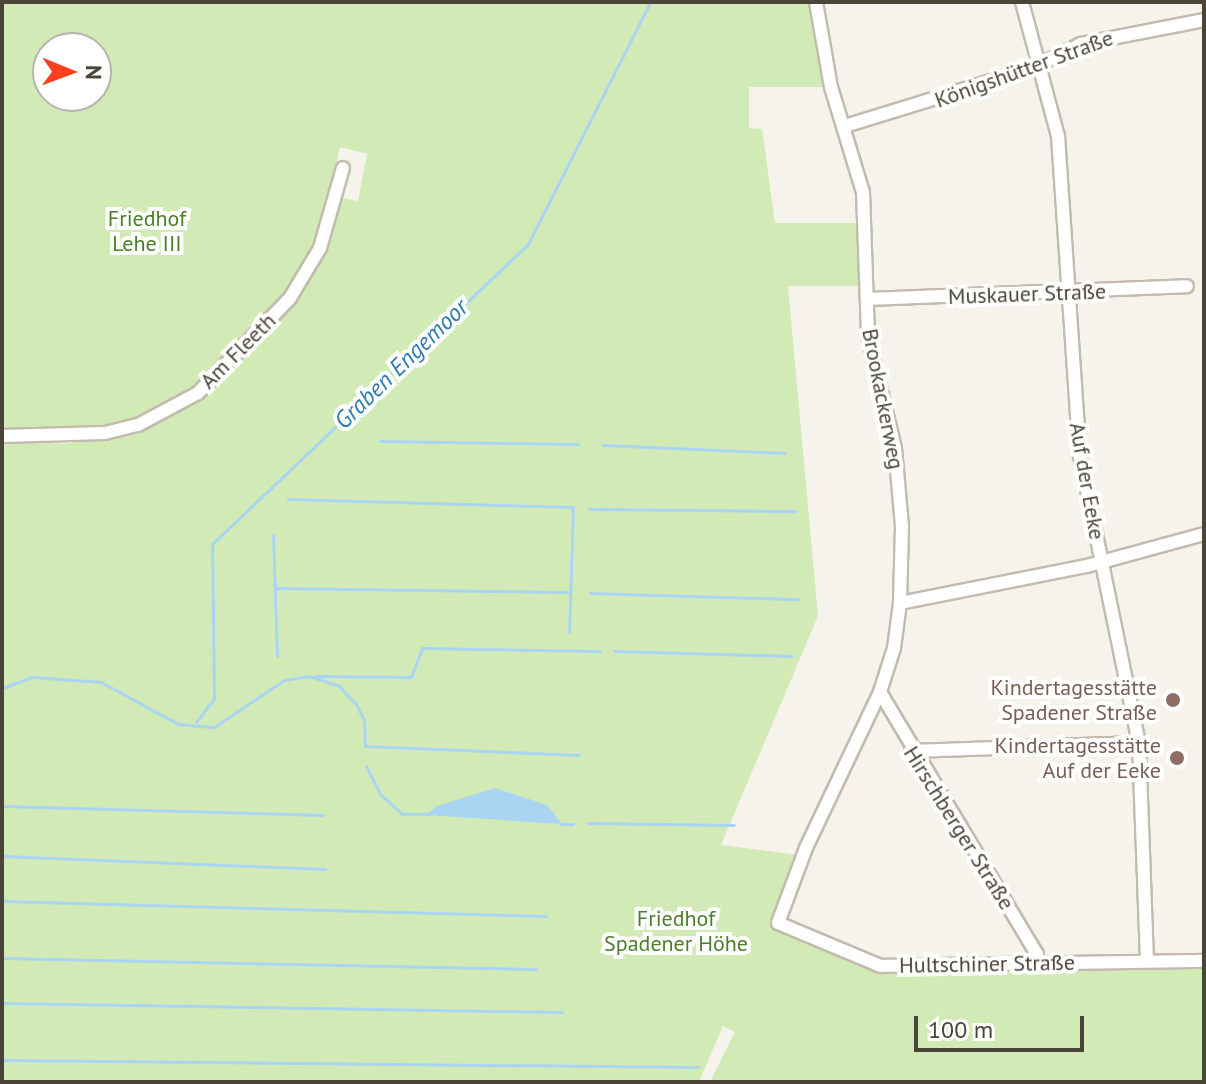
<!DOCTYPE html>
<meta charset="utf-8">
<style>
body{margin:0}
#map{position:relative;width:1206px;height:1084px;overflow:hidden;background:#f6f3ec;font-family:"PT Sans",sans-serif}
div>[style]{position:absolute}
[style*='--x']{left:calc(var(--x)*1px);top:calc(var(--y)*1px);width:calc(var(--w)*1px);rotate:calc(var(--a)*1deg)}
.green>*{inset:0;background:#d2eab5}
.water>*{inset:0;background:#a9d4f2}
.stream>*{height:3px;margin:-1.5px;padding:0 1.5px;transform-origin:1.5px;border-radius:1.5px;background:#a9d4f2}
.roads{filter:drop-shadow(2px 0 #c2bbae) drop-shadow(-2px 0 #c2bbae) drop-shadow(0 2px #c2bbae) drop-shadow(0 -2px #c2bbae)}
.minor>*{height:12px;margin:-6px;padding:0 6px;transform-origin:6px;border-radius:6px;background:#fff}
.dots>*{width:22px;height:22px;translate:-50% -50%;box-sizing:border-box;border:4px solid #fff;border-radius:50%}
span{translate:-50% -50%;white-space:nowrap;text-align:center;line-height:1.15;-webkit-text-stroke:8px #fff;paint-order:stroke}
.street-label{font-size:22px;color:#4b4439}
.park-label{font-size:22px;color:#4a7f2a}
.education-label{font-size:22px;color:#785e54}
.right{translate:-100% -50%;text-align:right}
.water-label{font-size:24px;color:#2e7ab2;font-style:italic}
.frame{position:absolute;inset:0;border:4px solid #4b4439;pointer-events:none}
.north{position:absolute;left:32px;top:32px;width:80px;height:80px;box-sizing:border-box;background:#fff;border:2px solid #b7b4b0;border-radius:50%;rotate:91deg;font-size:22px;font-weight:700;line-height:32px;text-align:center;color:#4b4439}
.north::after{content:'';display:block;margin:auto;width:28px;height:36px;background:#fc3f1d;clip-path:polygon(50% 0,100% 100%,50% 72%,0 100%)}
.scale{position:absolute;left:914px;top:1016px;width:170px;height:36px;box-sizing:border-box;border:4px solid #4b4439;border-top:0;padding-left:10px;font-size:24px;line-height:28px;white-space:nowrap;color:#4b4439;-webkit-text-stroke:6px #fff;paint-order:stroke}
</style>
<div id="map">
<div class="green">
<i style="clip-path:polygon(evenodd,2px 2px,810px 2px,824px 87px,749px 87px,749px 128px,762px 129px,775px 223px,858px 223px,862px 286px,788px 286px,818px 616px,721px 845px,799px 855px,771px 925px,882px 973px,1204px 969px,1204px 1082px,710px 1082px,735px 1032px,723px 1026px,699px 1082px,2px 1082px,3px 440px,63px 444px,137px 430px,205px 397px,291px 306px,326px 249px,342px 198px,358px 201px,367px 154px,340px 147px,317px 247px,287px 295px,189px 392px,138px 419px,104px 428px,2px 432px,2px 2px,48px 48px,96px 48px,96px 96px,48px 96px,48px 48px)"></i>
</div>
<div class="water">
<i style="clip-path:polygon(495px 788px,547px 805px,562px 824px,426px 815px,437px 806px)"></i>
</div>
<div class="stream">
<i style="--x:380;--y:441;--w:198;--a:0.9"></i>
<i style="--x:603;--y:445;--w:182;--a:2.5"></i>
<i style="--x:288;--y:499;--w:285;--a:1.6"></i>
<i style="--x:573;--y:507;--w:125;--a:91.8"></i>
<i style="--x:589;--y:509;--w:206;--a:0.6"></i>
<i style="--x:273;--y:535;--w:121;--a:88.1"></i>
<i style="--x:275;--y:588;--w:295;--a:0.8"></i>
<i style="--x:590;--y:593;--w:208;--a:1.7"></i>
<i style="--x:614;--y:651;--w:178;--a:1.6"></i>
<i style="--x:316;--y:676;--w:95;--a:0.6"></i>
<i style="--x:411;--y:677;--w:31;--a:-69"></i>
<i style="--x:422;--y:648;--w:178;--a:1"></i>
<i style="--x:2;--y:688;--w:32;--a:-20"></i>
<i style="--x:32;--y:677;--w:69;--a:4.1"></i>
<i style="--x:101;--y:682;--w:88;--a:28.6"></i>
<i style="--x:178;--y:724;--w:36;--a:5"></i>
<i style="--x:214;--y:727;--w:84;--a:-33.9"></i>
<i style="--x:284;--y:680;--w:25;--a:-9"></i>
<i style="--x:309;--y:676;--w:32;--a:18"></i>
<i style="--x:339;--y:686;--w:25;--a:47"></i>
<i style="--x:356;--y:704;--w:18;--a:63"></i>
<i style="--x:364;--y:720;--w:26;--a:88"></i>
<i style="--x:365;--y:746;--w:214;--a:2.4"></i>
<i style="--x:196;--y:722;--w:29;--a:-52"></i>
<i style="--x:214;--y:699;--w:155;--a:-90.7"></i>
<i style="--x:212;--y:544;--w:436;--a:-43.5"></i>
<i style="--x:528;--y:244;--w:271;--a:-63.2"></i>
<i style="--x:366;--y:766;--w:31;--a:63"></i>
<i style="--x:380;--y:794;--w:30;--a:42"></i>
<i style="--x:402;--y:814;--w:27;--a:0"></i>
<i style="--x:2;--y:806;--w:321;--a:1.6"></i>
<i style="--x:588;--y:823;--w:146;--a:0.8"></i>
<i style="--x:561;--y:824;--w:12;--a:0"></i>
<i style="--x:2;--y:856;--w:324;--a:2.3"></i>
<i style="--x:2;--y:901;--w:544;--a:1.58"></i>
<i style="--x:2;--y:958;--w:534;--a:1.18"></i>
<i style="--x:2;--y:1003;--w:560;--a:0.92"></i>
<i style="--x:2;--y:1060;--w:696;--a:0.58"></i>
</div>
<div class="roads">
<div class="minor">
<i style="--x:816;--y:2;--w:86;--a:80"></i>
<i style="--x:831;--y:87;--w:110;--a:73.1"></i>
<i style="--x:863;--y:192;--w:146;--a:88"></i>
<i style="--x:868;--y:338;--w:113;--a:76.2"></i>
<i style="--x:895;--y:448;--w:78;--a:84.9"></i>
<i style="--x:902;--y:526;--w:77;--a:91.5"></i>
<i style="--x:900;--y:603;--w:45;--a:97.6"></i>
<i style="--x:894;--y:648;--w:46;--a:107.7"></i>
<i style="--x:880;--y:692;--w:173;--a:115.4"></i>
<i style="--x:806;--y:848;--w:80;--a:110.5"></i>
<i style="--x:778;--y:923;--w:112;--a:22.7"></i>
<i style="--x:881;--y:966;--w:323;--a:-0.9"></i>
<i style="--x:1022;--y:2;--w:139;--a:75"></i>
<i style="--x:1058;--y:136;--w:321;--a:86.1"></i>
<i style="--x:1080;--y:456;--w:293;--a:78.4"></i>
<i style="--x:1139;--y:743;--w:218;--a:87.9"></i>
<i style="--x:845;--y:126;--w:197;--a:-17.1"></i>
<i style="--x:1033;--y:68;--w:54;--a:-26.6"></i>
<i style="--x:1081;--y:44;--w:125;--a:-11"></i>
<i style="--x:868;--y:299;--w:319;--a:-2.3"></i>
<i style="--x:2;--y:436;--w:103;--a:-1.7"></i>
<i style="--x:105;--y:433;--w:34;--a:-14"></i>
<i style="--x:138;--y:425;--w:68;--a:-28.1"></i>
<i style="--x:198;--y:393;--w:132;--a:-45.9"></i>
<i style="--x:290;--y:298;--w:58;--a:-59"></i>
<i style="--x:320;--y:248;--w:83;--a:-74"></i>
<i style="--x:900;--y:603;--w:191;--a:-11.2"></i>
<i style="--x:1087;--y:566;--w:121;--a:-15.3"></i>
<i style="--x:880;--y:692;--w:305;--a:59.1"></i>
<i style="--x:1037;--y:954;--w:9;--a:90"></i>
<i style="--x:911;--y:751;--w:228;--a:-2"></i>
</div>
</div>
<div class="dots">
<i style="left:1173px;top:700px;background:#8d6e63"></i>
<i style="left:1177px;top:758px;background:#8d6e63"></i>
</div>
<div class="street-label">
<span style="left:1024px;top:69px;rotate:-20deg">Königshütter Straße</span>
<span style="left:1027px;top:294px;rotate:-2deg">Muskauer Straße</span>
<span style="left:238px;top:351px;rotate:-45deg">Am Fleeth</span>
<span style="left:883px;top:399px;rotate:79deg">Brookackerweg</span>
<span style="left:1087px;top:481px;rotate:80deg">Auf der Eeke</span>
<span style="left:959px;top:828px;rotate:58deg">Hirschberger Straße</span>
<span style="left:987px;top:964px;rotate:-1deg">Hultschiner Straße</span>
</div>
<div class="park-label">
<span style="left:147px;top:231px">Friedhof<br>Lehe III</span>
<span style="left:676px;top:931px">Friedhof<br>Spadener Höhe</span>
</div>
<div class="education-label">
<span class="right" style="left:1157px;top:700px">Kindertagesstätte<br>Spadener Straße</span>
<span class="right" style="left:1161px;top:758px">Kindertagesstätte<br>Auf der Eeke</span>
</div>
<div class="water-label">
<span style="left:401px;top:364px;rotate:-44deg">Graben Engemoor</span>
</div>
<div class="frame"></div>
<div class="north">N</div>
<div class="scale">100 m</div>
</div>
